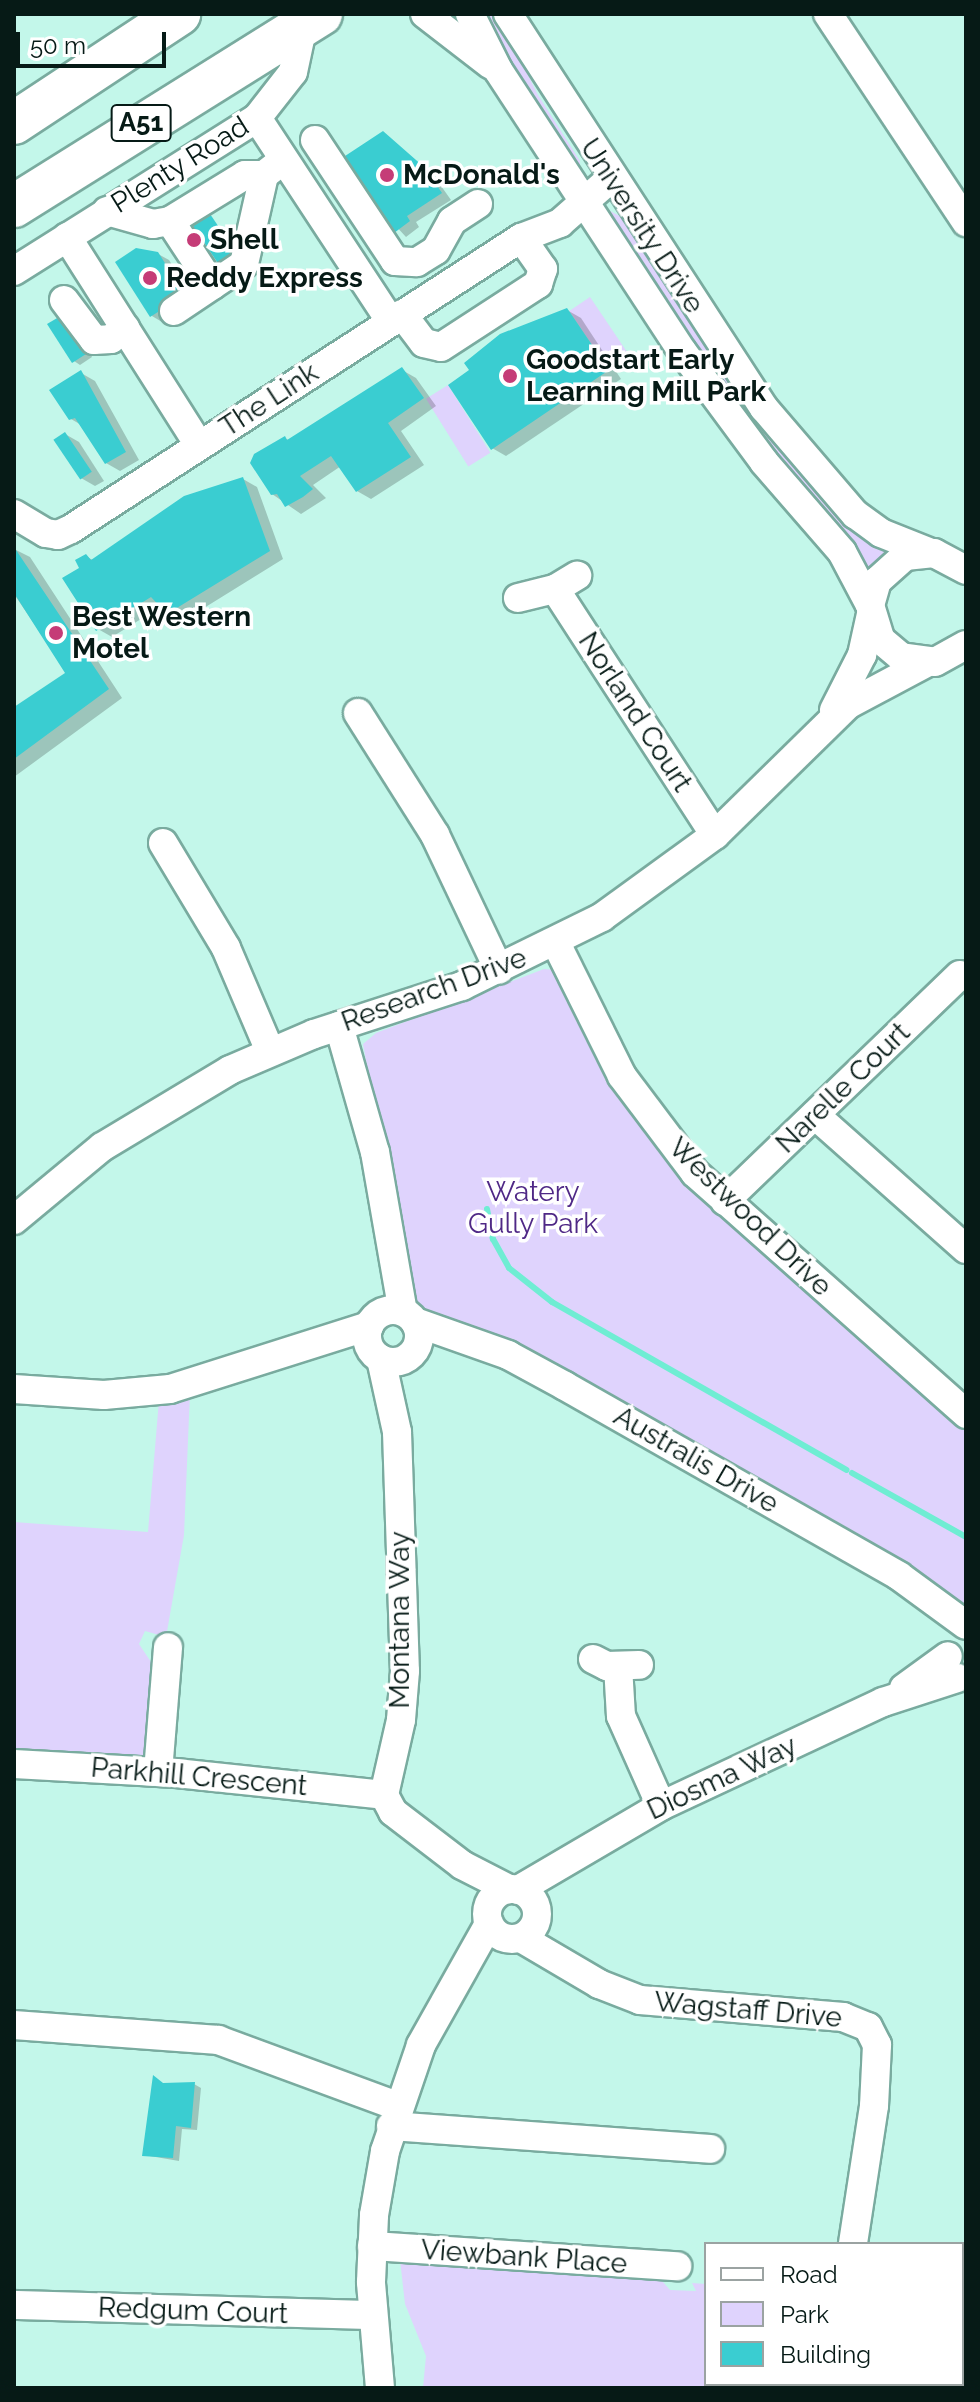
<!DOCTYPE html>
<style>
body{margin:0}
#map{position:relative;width:980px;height:2402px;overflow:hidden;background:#c3f7ea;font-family:Raleway,sans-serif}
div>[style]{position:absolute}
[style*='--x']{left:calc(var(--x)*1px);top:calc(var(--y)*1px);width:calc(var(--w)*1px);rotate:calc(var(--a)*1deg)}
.green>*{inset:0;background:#dfd3fd;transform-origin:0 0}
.shadow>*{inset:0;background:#0003}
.stream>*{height:6px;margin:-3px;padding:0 3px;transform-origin:3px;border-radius:3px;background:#6fedd3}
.building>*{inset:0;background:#3acdd1;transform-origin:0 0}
.roads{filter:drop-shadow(2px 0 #79ab9f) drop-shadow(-2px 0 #79ab9f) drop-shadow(0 2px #79ab9f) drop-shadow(0 -2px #79ab9f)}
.minor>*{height:28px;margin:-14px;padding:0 14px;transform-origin:14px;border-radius:14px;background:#fff}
.minor>.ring{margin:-14px;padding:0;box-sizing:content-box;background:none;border:28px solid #fff;border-radius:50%}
.highway>*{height:42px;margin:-21px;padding:0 21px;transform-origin:21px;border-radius:21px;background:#fff}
.dots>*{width:22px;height:22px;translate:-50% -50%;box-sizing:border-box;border:4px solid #fff;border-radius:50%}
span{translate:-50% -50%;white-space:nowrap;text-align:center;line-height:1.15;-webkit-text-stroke:7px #fff;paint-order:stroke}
.shield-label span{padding:2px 6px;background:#fff;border:2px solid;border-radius:6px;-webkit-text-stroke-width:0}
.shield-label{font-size:26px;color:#061a16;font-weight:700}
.street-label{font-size:28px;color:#061a16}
.poi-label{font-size:28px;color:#061a16;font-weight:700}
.left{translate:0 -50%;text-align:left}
.park-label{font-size:28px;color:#4f2886}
.frame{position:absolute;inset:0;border:16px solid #061a16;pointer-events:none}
.legend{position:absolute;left:704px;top:2242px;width:260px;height:144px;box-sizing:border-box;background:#fff;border:2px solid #9ba3a2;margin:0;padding:10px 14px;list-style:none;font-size:24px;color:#061a16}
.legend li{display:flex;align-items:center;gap:16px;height:40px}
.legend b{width:40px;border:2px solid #9ba3a2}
.scale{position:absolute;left:16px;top:32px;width:150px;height:36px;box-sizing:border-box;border:4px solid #061a16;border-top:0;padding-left:10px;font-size:24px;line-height:28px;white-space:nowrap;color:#061a16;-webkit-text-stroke:6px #fff;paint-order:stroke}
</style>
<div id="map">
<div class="green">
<i style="clip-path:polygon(482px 14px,497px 14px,538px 95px,580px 161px,580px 172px)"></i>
<i style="clip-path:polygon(601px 206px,625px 219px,890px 548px,867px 570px,748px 434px)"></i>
<i style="left:590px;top:297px;width:72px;height:25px;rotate:56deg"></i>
<i style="left:448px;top:385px;width:80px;height:26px;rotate:58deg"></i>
<i style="clip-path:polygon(544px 969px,556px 970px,610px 1077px,966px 1427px,966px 1616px,411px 1305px,363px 1044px,376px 1033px)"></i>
<i style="clip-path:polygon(190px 1393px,184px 1535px,166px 1637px,145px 1631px,139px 1644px,157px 1671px,146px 1754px,140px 1758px,14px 1751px,14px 1522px,148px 1532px,159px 1400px)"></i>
<i style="clip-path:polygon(400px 2260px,655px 2273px,670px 2290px,696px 2291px,692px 2283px,706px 2284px,706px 2384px,781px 2388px,423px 2388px,426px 2356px,405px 2304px)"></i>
</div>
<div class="shadow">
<i style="clip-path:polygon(383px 133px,434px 176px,451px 200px,416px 222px,419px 227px,406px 237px,370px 198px,394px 240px,378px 248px,341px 194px,356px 185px,342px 168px,348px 163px,345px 158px)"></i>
<i style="clip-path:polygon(158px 254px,169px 260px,194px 301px,162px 322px,152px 316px)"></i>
<i style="clip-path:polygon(567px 310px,581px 318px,621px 379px,506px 456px,492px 448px)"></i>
<i style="clip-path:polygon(85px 340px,92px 357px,80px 365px,74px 361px)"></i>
<i style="clip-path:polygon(402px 370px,416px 378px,436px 406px,401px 431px,424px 465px,371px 499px,357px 491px,341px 466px,313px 485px,326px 498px,301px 514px,272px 494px,285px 438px,290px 441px)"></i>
<i style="clip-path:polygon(81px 373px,95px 381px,139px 460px,120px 471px,106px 463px,83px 426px,71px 419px)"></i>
<i style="clip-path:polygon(65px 434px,79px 442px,104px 481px,95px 486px,81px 478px)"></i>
<i style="clip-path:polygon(243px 479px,257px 487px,283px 559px,183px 621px,162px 606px,112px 637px,98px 629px,82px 568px,86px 556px,94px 561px)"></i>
<i style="clip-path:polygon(14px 549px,30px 557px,122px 698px,14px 777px,14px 709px,68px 674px,14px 594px)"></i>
<i style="clip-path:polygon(194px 2084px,201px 2088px,197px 2130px,182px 2129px,179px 2161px,144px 2155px,164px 2085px)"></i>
</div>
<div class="stream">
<i style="--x:487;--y:1209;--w:31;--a:79"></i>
<i style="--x:493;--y:1239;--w:33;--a:61"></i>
<i style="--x:509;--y:1268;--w:55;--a:38.3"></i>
<i style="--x:552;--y:1302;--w:339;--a:29.7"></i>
<i style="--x:852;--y:1473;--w:131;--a:29.3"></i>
</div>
<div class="building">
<i style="clip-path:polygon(383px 131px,424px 167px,442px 193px,407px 216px,410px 221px,394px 233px,386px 228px,342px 158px)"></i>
<i style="left:206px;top:208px;width:54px;height:21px;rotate:56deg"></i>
<i style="clip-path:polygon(136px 248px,158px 252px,185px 295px,150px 317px,115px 262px)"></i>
<i style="clip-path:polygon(567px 308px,609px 370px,491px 450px,448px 385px,469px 370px,464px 363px,500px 334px)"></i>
<i style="clip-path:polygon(64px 314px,86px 354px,72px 363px,47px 324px)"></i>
<i style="clip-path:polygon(402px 367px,424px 398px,388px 423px,411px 457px,356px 492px,331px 456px,300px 476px,313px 489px,303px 497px,285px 507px,277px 494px,271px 495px,250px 463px,254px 454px,285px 436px,287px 440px)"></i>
<i style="clip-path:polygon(81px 370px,126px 452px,105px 464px,75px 418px,69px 420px,49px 390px)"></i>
<i style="left:65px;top:432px;width:48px;height:14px;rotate:56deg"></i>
<i style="clip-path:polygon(243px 477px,270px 551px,167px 614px,151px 597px,96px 631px,62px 578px,79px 568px,75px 560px,86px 554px,91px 560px,184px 496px)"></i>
<i style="clip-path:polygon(14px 547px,109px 689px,14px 759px,14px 707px,65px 673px,14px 593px)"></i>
<i style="clip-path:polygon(153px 2075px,163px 2083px,195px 2082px,191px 2128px,176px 2126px,173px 2158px,142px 2156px)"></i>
</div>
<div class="roads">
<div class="minor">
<i style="--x:425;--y:14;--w:83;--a:37.7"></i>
<i style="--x:470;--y:14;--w:63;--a:63.4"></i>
<i style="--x:498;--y:70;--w:336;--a:56.8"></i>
<i style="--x:682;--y:351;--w:138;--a:53.5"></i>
<i style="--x:764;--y:462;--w:119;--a:49.1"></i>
<i style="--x:842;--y:552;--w:60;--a:62.2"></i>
<i style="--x:508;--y:14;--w:470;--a:57"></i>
<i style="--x:764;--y:408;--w:140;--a:49.4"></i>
<i style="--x:855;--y:514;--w:32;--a:36"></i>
<i style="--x:881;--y:533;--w:52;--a:21.6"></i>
<i style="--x:828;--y:14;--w:250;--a:56.4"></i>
<i style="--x:257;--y:118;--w:244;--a:56.7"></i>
<i style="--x:315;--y:140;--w:145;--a:56.5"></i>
<i style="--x:395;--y:261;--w:22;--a:3"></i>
<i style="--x:417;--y:262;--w:22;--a:-32"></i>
<i style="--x:436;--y:250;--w:33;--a:-61"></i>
<i style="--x:452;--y:221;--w:31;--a:-33"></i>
<i style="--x:107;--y:211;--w:48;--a:15.8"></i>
<i style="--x:153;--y:224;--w:17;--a:-10"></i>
<i style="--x:170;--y:221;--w:88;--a:-31.5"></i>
<i style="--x:245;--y:175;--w:19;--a:0"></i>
<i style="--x:264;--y:175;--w:24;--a:-38"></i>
<i style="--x:170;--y:221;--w:77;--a:56.7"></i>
<i style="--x:67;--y:237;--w:246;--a:57.6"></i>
<i style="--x:14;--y:271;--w:287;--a:-32.2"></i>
<i style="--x:257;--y:118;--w:58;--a:-52"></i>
<i style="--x:293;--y:72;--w:48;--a:-78"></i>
<i style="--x:64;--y:300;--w:50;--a:53.1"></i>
<i style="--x:94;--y:340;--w:17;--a:-3"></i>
<i style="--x:111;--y:339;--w:18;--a:-38"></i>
<i style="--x:174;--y:311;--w:84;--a:-33.9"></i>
<i style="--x:244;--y:264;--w:91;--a:-77.3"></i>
<i style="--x:402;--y:314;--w:36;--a:53"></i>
<i style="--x:424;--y:343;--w:17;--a:13"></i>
<i style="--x:441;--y:347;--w:116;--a:-33"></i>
<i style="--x:538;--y:284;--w:16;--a:-72"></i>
<i style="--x:543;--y:269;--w:38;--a:-125"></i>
<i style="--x:14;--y:514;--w:37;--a:31"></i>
<i style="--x:46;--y:533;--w:12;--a:9"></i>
<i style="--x:58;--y:535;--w:14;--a:-25"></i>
<i style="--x:71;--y:529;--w:536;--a:-32.89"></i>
<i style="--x:521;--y:238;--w:42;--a:-21"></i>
<i style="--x:560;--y:223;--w:67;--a:-41.3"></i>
<i style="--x:966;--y:570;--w:36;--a:-152"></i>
<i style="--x:934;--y:553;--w:29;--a:174"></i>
<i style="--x:905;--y:556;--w:38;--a:138"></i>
<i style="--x:877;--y:581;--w:25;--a:106"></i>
<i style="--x:870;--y:605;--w:37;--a:73"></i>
<i style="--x:881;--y:640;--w:26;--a:40"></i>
<i style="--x:901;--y:657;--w:34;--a:8"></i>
<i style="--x:935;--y:662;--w:35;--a:-29"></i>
<i style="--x:555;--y:589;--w:293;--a:57"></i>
<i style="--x:518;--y:598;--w:38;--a:-14"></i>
<i style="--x:555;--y:589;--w:26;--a:-31"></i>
<i style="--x:834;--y:710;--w:62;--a:-63"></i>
<i style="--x:862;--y:655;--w:42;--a:-77.6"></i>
<i style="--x:358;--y:713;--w:144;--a:57.7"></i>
<i style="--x:435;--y:835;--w:149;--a:64.6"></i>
<i style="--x:163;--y:843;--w:122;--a:59"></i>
<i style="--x:226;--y:948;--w:112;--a:66.9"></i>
<i style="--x:556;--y:943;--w:148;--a:63.6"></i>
<i style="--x:622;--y:1076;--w:121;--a:53"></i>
<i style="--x:695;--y:1173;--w:363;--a:41.6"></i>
<i style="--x:339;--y:1026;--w:131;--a:74.1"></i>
<i style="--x:375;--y:1152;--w:162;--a:80.1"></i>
<i style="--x:815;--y:1115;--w:202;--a:41.6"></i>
<i style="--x:725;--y:1201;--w:326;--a:-43.9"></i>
<i style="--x:14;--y:1220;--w:114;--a:-39.7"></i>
<i style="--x:102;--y:1147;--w:149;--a:-31"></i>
<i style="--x:230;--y:1070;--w:91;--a:-23.2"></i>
<i style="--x:314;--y:1034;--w:156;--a:-18"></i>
<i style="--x:462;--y:986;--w:156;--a:-26.2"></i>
<i style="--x:602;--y:917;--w:140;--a:-36"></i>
<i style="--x:715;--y:835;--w:187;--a:-44.4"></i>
<i style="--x:849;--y:704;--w:89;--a:-28"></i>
<i class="ring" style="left:367px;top:1310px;width:24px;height:24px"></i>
<i style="--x:415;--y:1322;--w:99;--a:19.5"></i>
<i style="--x:508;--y:1355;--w:65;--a:28.5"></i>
<i style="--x:565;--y:1386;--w:384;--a:29.6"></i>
<i style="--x:899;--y:1576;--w:83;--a:36.2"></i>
<i style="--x:381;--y:1359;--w:75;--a:77.6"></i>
<i style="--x:397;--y:1432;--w:239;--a:88.1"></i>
<i style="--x:405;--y:1671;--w:49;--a:94.7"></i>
<i style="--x:401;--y:1720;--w:77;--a:102.8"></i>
<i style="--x:384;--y:1795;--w:19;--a:62"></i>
<i style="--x:393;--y:1812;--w:87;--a:37.5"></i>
<i style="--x:462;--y:1865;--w:53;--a:27.1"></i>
<i style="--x:14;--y:1389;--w:90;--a:3.8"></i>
<i style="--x:104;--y:1395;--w:66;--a:-5.2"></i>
<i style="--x:170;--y:1389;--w:209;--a:-17.6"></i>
<i style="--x:593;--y:1659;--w:16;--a:27"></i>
<i style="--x:607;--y:1666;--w:32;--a:-2"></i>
<i style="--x:618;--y:1666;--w:50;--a:86.6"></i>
<i style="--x:621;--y:1716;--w:98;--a:66"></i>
<i style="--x:904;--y:1688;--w:54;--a:-36"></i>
<i style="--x:14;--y:1764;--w:162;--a:3.2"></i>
<i style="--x:176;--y:1773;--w:209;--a:6"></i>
<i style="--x:158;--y:1772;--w:125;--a:-85.4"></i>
<i class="ring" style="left:487px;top:1889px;width:22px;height:22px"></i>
<i style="--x:518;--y:1890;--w:166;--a:-30.4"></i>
<i style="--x:661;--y:1806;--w:245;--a:-25.1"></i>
<i style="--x:883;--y:1702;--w:78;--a:-18"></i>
<i style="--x:521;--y:1938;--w:91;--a:30.5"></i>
<i style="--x:599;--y:1984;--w:44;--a:21.3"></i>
<i style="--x:640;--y:2000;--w:204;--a:4.8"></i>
<i style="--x:843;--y:2017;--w:27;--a:22"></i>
<i style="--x:868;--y:2027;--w:20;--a:63"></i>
<i style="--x:877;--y:2045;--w:61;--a:92.8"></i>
<i style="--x:874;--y:2106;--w:140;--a:98.7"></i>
<i style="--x:14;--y:2025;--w:205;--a:4.2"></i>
<i style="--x:218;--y:2040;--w:191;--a:20.2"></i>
<i style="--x:391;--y:2126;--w:320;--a:4.1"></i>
<i style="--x:372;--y:2246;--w:306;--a:3.8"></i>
<i style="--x:14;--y:2305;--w:358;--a:1.6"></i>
<i style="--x:962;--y:2383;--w:4;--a:14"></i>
<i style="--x:380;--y:2388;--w:106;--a:-94.9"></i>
<i style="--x:371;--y:2282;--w:67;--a:-87.4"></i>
<i style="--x:374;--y:2215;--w:65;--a:-80.2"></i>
<i style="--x:385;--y:2151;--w:112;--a:-71.2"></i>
<i style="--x:421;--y:2045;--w:139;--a:-60.7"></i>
</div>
<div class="highway">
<i style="--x:14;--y:123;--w:198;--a:-33.4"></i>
<i style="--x:14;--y:206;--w:362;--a:-32"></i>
</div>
</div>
<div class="dots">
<i style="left:387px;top:175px;background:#c53c77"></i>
<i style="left:194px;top:240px;background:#c53c77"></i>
<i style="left:150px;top:278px;background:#c53c77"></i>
<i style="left:510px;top:376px;background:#c53c77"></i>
<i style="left:56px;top:633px;background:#c53c77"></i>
</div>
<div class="shield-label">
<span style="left:141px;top:123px">A51</span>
</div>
<div class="street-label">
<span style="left:180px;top:165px;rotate:-32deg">Plenty Road</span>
<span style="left:642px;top:226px;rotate:57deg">University Drive</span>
<span style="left:269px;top:400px;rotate:-33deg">The Link</span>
<span style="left:635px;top:712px;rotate:57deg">Norland Court</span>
<span style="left:434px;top:990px;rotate:-20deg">Research Drive</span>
<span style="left:843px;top:1088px;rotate:-44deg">Narelle Court</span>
<span style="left:750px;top:1217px;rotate:44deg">Westwood Drive</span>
<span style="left:696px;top:1460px;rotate:30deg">Australis Drive</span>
<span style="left:400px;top:1620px;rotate:-90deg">Montana Way</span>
<span style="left:199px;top:1777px;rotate:5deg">Parkhill Crescent</span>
<span style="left:722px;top:1778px;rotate:-25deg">Diosma Way</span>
<span style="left:748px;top:2010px;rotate:5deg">Wagstaff Drive</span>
<span style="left:524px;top:2257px;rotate:4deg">Viewbank Place</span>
<span style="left:193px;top:2311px;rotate:2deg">Redgum Court</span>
</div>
<div class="poi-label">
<span class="left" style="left:403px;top:175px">McDonald's</span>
<span class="left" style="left:210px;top:240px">Shell</span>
<span class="left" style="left:166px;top:278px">Reddy Express</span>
<span class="left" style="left:526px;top:376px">Goodstart Early<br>Learning Mill Park</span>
<span class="left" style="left:72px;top:633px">Best Western<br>Motel</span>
</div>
<div class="park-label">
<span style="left:533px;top:1208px">Watery<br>Gully Park</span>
</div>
<div class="frame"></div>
<ul class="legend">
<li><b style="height:10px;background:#fff"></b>Road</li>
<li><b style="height:22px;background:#dfd3fd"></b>Park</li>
<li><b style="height:22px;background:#3acdd1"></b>Building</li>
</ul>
<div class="scale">50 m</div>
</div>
